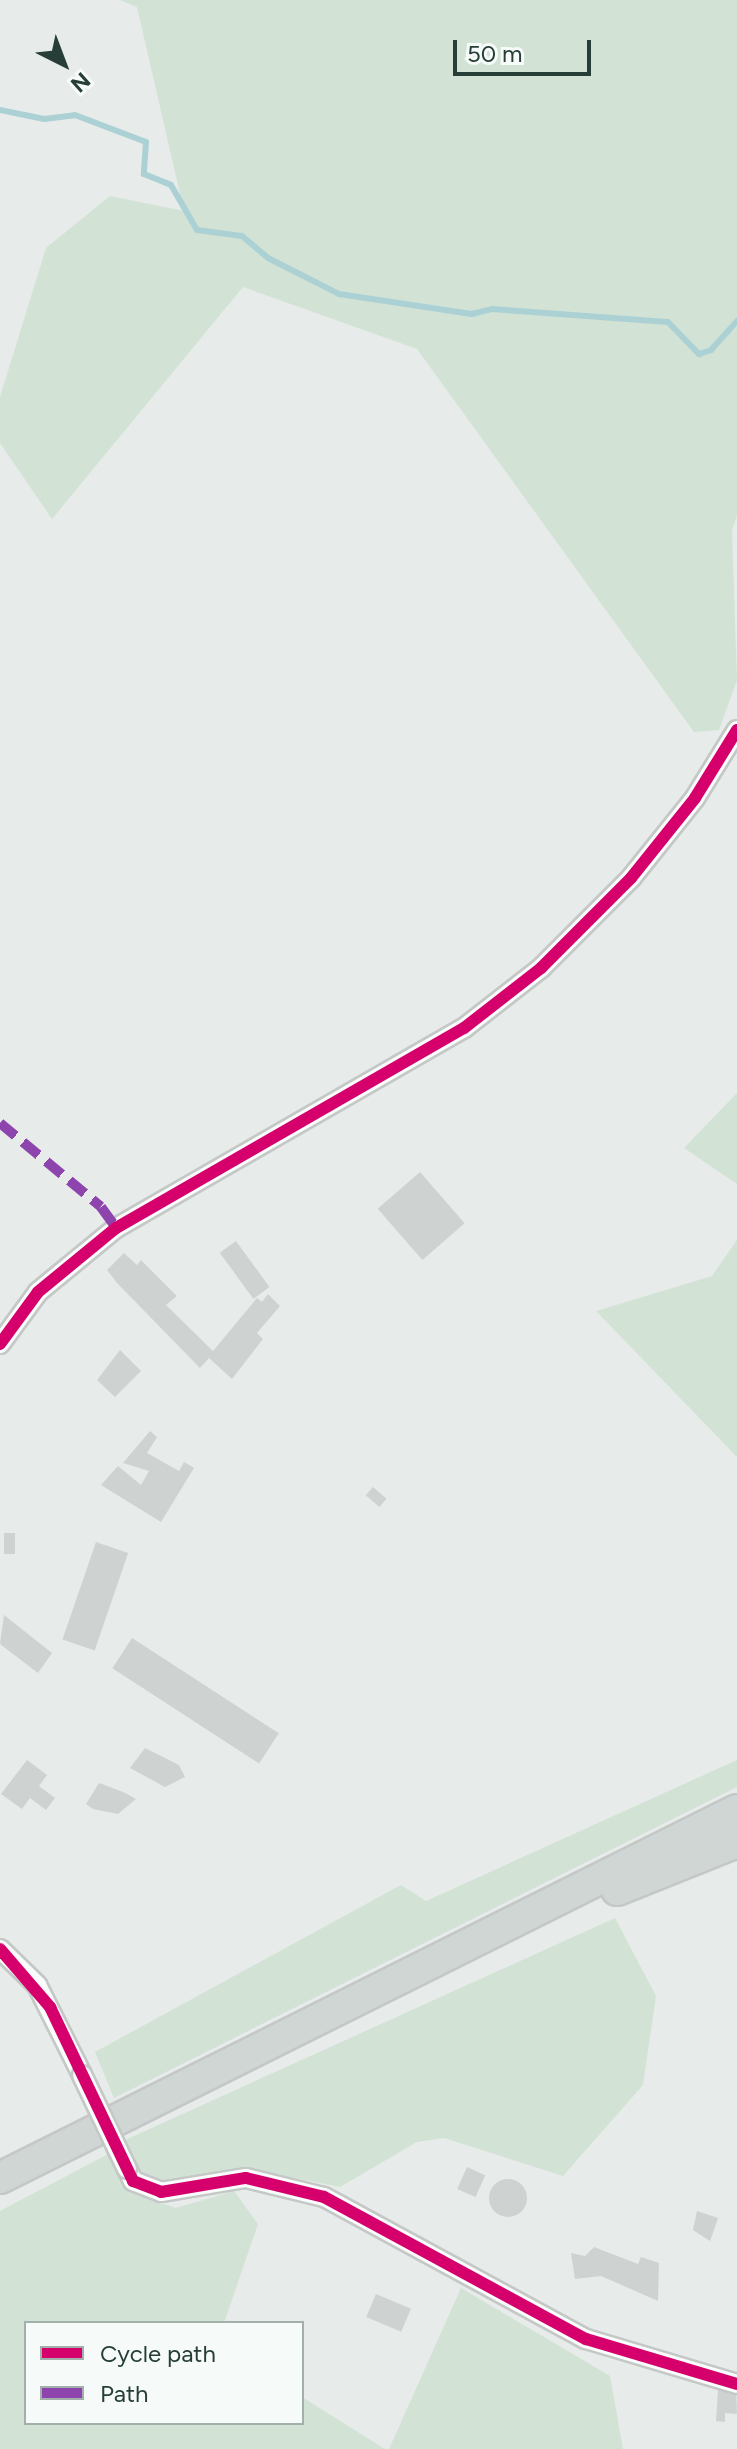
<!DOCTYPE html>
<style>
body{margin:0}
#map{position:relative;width:737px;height:2449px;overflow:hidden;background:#e7ebe9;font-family:Figtree,sans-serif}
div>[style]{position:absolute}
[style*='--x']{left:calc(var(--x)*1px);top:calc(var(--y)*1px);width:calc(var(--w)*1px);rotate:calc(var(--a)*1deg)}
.green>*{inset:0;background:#d2e3d6}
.stream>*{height:6px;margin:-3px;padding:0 3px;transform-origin:3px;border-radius:3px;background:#acd1d5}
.building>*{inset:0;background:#ced3d1;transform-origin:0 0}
.round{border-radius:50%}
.roads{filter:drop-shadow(2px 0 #c4c8c6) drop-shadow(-2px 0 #c4c8c6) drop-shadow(0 2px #c4c8c6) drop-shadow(0 -2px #c4c8c6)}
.street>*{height:18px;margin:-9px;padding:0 9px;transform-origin:9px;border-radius:9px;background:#fbfcfc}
.primary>*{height:30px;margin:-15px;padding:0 15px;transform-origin:15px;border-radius:15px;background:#d0d6d4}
.bridges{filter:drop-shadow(2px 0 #c4c8c6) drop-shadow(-2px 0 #c4c8c6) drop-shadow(0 2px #c4c8c6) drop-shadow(0 -2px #c4c8c6)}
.street-bridge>*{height:18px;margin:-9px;padding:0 9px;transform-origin:9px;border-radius:9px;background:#fbfcfc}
.quiet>*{height:10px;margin-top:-5px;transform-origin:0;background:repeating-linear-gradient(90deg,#8e44ad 0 20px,transparent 0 30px)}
.cycleway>*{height:12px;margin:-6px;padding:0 6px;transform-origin:6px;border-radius:6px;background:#d6006c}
span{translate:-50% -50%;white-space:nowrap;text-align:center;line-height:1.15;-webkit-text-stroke:7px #f6faf8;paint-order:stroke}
.legend{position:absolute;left:24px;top:2321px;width:280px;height:104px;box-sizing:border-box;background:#f6faf8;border:2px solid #a3afab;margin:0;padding:10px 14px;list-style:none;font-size:24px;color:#263e37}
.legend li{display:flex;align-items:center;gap:16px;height:40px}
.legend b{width:40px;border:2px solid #a3afab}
.north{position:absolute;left:24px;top:24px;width:80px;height:80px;-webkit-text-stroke:6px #f6faf8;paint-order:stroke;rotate:138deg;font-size:22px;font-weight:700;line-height:32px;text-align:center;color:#263e37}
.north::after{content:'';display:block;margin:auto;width:28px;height:36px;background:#263e37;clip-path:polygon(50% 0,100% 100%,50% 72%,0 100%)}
.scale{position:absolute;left:453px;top:40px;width:138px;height:36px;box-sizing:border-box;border:4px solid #263e37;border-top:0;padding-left:10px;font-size:24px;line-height:28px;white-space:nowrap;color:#263e37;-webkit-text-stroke:6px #f6faf8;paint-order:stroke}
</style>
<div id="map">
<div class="green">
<i style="clip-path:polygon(120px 0,737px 0,737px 515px,732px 531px,737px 680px,719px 730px,694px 732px,417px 349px,243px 287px,52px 519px,0 443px,0 397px,46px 248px,110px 196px,184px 211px,137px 7px)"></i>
<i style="clip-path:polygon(737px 1093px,737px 1184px,684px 1148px)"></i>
<i style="clip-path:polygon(737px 1240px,737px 1457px,596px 1311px,712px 1276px)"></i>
<i style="clip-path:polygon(737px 1760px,737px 1787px,114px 2098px,95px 2052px,388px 1892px,401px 1885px,426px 1901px)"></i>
<i style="clip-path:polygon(615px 1918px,656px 1996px,643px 2085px,563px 2176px,444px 2138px,417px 2142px,340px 2187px,241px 2167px,166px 2183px,139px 2171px,123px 2141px)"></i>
<i style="clip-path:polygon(110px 2153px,137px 2195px,176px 2208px,234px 2191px,258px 2224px,224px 2323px,26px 2323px,26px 2423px,302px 2423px,302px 2397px,385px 2449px,0 2449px,0 2211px)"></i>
<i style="clip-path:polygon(461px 2288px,610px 2376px,623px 2449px,389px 2449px)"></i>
</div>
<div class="stream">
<i style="--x:0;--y:110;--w:45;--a:11.6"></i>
<i style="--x:44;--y:119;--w:31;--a:-7"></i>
<i style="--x:75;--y:115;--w:76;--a:20.8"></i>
<i style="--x:146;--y:142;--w:32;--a:94"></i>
<i style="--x:144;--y:174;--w:29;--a:22"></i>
<i style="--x:171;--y:185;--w:52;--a:60"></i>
<i style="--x:197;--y:230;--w:45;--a:7.6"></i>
<i style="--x:242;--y:236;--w:34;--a:40"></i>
<i style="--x:268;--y:258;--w:80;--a:26.9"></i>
<i style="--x:339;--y:294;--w:134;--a:8.6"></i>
<i style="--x:472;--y:314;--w:21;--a:-14"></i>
<i style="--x:492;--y:309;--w:176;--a:4.2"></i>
<i style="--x:668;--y:322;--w:45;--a:45.9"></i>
<i style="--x:699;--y:354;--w:13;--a:-18"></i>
<i style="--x:711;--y:350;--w:39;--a:-48"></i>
</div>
<div class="building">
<i style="left:420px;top:1172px;width:68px;height:56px;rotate:49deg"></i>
<i style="left:236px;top:1241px;width:57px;height:20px;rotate:54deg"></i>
<i style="clip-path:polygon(124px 1253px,137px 1265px,141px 1260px,177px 1296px,166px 1305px,213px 1351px,257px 1298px,262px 1302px,268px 1294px,280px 1306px,257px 1333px,263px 1339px,232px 1379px,209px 1358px,200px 1368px,117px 1283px,107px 1270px)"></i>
<i style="clip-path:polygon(120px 1350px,141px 1371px,115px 1397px,97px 1380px)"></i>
<i style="clip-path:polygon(150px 1431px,157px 1437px,147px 1453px,179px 1471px,184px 1462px,194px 1468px,161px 1522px,101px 1485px,118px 1466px,141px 1485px,149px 1471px,123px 1463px)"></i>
<i style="left:373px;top:1487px;width:18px;height:11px;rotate:41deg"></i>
<i style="left:4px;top:1533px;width:11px;height:21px"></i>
<i style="left:96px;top:1542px;width:34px;height:103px;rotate:19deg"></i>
<i style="clip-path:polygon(4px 1615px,52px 1653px,38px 1673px,0 1644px)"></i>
<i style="left:132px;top:1638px;width:175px;height:36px;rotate:33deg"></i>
<i style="clip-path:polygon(145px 1748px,179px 1765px,185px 1777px,165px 1787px,130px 1768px)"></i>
<i style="clip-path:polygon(27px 1760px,47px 1775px,39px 1786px,55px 1798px,46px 1810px,30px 1798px,22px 1809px,1px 1794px)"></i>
<i style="clip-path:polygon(99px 1783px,123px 1792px,136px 1799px,118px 1814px,93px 1809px,86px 1804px)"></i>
<i style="left:467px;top:2167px;width:20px;height:24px;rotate:24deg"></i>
<i class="round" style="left:489px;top:2179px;width:38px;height:38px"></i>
<i style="clip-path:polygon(697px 2211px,718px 2218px,710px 2241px,693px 2230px)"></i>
<i style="clip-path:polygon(594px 2247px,638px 2264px,641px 2257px,659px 2263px,658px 2301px,601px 2276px,575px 2279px,571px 2253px,585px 2256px)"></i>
<i style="left:376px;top:2294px;width:38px;height:25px;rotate:23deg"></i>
<i style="clip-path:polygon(718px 2390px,736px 2391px,737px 2414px,725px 2413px,725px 2422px,716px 2421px)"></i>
</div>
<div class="roads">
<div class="street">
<i style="--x:0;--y:1344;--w:64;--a:-53.8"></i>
<i style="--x:38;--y:1292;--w:101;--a:-39.4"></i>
<i style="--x:116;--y:1228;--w:401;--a:-29.9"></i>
<i style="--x:464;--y:1028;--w:98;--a:-37.9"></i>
<i style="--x:541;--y:968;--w:127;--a:-45"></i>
<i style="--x:631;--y:878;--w:102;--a:-51.3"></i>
<i style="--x:695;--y:798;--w:80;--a:-58.3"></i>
<i style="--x:0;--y:1949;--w:52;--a:44.2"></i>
<i style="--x:37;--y:1985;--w:101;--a:63.4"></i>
<i style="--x:127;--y:2169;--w:13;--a:63"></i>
<i style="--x:133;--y:2181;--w:30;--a:21"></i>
<i style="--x:161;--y:2192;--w:86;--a:-9.4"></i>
<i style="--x:246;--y:2178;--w:80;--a:13.7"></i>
<i style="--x:324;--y:2197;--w:298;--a:28.5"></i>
<i style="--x:586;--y:2339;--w:158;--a:16.6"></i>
</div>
<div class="primary">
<i style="--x:617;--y:1890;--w:129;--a:-21.8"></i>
<i style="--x:0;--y:2178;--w:824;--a:-26.53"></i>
</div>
</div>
<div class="bridges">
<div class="street-bridge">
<i style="--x:82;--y:2075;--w:104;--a:64.4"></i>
</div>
</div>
<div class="quiet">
<i style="--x:0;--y:1123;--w:131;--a:39.7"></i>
<i style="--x:101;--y:1207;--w:26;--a:54"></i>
</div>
<div class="cycleway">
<i style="--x:0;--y:1344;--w:64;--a:-53.8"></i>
<i style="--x:38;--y:1292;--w:101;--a:-39.4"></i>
<i style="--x:116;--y:1228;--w:401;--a:-29.9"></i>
<i style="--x:464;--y:1028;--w:98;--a:-37.9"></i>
<i style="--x:541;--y:968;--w:127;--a:-45"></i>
<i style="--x:631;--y:878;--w:102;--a:-51.3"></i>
<i style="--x:695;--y:798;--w:80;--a:-58.3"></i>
<i style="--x:0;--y:1949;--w:77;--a:49.2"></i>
<i style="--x:50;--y:2007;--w:193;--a:64.5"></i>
<i style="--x:133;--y:2181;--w:30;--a:21"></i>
<i style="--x:161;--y:2192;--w:86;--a:-9.4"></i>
<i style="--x:246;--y:2178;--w:80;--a:13.7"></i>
<i style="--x:324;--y:2197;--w:298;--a:28.5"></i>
<i style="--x:586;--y:2339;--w:158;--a:16.6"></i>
</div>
<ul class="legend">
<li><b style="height:10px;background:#d6006c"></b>Cycle path</li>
<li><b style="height:10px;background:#8e44ad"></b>Path</li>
</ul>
<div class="north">N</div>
<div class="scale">50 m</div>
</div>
